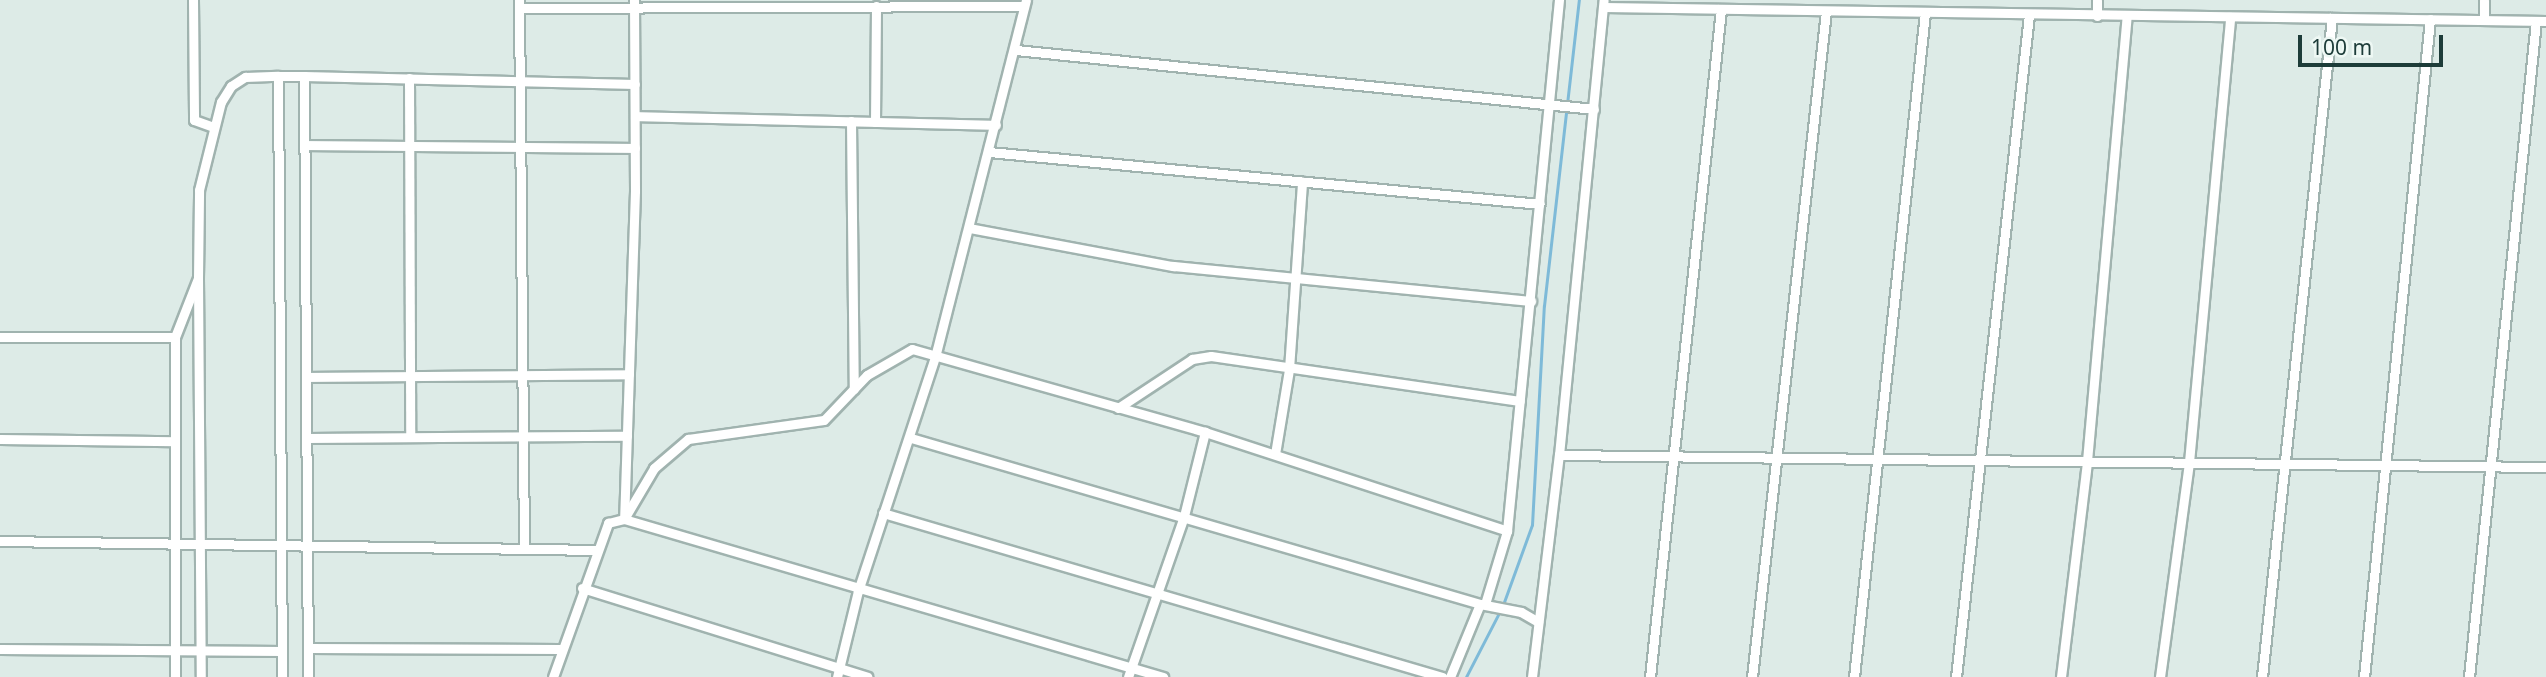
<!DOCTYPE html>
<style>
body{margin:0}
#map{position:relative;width:2546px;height:677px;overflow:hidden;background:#ddebe7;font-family:"Noto Sans",sans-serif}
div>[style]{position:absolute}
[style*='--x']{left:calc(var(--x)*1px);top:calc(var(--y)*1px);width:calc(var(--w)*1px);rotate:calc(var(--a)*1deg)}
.stream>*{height:2.5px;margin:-1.25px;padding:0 1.25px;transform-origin:1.25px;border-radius:1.25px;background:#7ebad8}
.roads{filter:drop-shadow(2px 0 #a0b3af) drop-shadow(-2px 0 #a0b3af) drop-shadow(0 2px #a0b3af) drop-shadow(0 -2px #a0b3af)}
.street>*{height:9px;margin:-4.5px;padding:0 4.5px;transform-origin:4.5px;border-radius:4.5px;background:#fff}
span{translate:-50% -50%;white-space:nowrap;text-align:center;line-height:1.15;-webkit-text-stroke:5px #eef8f4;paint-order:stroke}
.scale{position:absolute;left:2298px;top:35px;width:145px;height:32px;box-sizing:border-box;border:4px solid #1d3c39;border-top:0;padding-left:9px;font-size:21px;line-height:24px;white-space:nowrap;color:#1d3c39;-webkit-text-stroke:5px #eef8f4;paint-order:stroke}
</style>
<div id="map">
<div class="stream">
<i style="--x:1503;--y:605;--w:85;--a:-70.1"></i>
<i style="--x:1532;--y:525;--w:219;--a:-86.9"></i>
<i style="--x:1544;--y:306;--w:308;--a:-83.5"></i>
<i style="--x:1466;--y:677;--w:74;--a:-62.7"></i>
</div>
<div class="roads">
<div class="street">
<i style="--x:193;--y:0;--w:120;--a:89.5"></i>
<i style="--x:194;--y:120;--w:20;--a:20"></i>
<i style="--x:519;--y:0;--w:548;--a:89.48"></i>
<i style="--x:634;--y:0;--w:191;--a:89.7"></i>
<i style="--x:635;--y:191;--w:328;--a:91.9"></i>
<i style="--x:624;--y:519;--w:562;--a:16.34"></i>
<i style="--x:2484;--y:0;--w:19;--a:90"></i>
<i style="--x:1604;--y:7;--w:942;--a:0.85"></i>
<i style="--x:519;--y:8;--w:505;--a:-0.23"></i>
<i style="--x:2097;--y:16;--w:16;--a:-90"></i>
<i style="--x:1016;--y:50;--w:581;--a:5.83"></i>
<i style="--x:304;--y:76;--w:331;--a:1.4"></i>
<i style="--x:409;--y:78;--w:359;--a:89.8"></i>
<i style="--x:635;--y:116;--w:361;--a:1.4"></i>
<i style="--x:851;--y:121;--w:268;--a:89.4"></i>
<i style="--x:875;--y:122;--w:116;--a:-89.5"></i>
<i style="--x:305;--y:145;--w:330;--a:0.5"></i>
<i style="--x:989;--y:152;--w:553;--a:5.39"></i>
<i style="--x:969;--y:228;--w:208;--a:10.6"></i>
<i style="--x:1173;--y:266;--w:360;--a:5.6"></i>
<i style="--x:198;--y:278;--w:88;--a:-89.3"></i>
<i style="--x:199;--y:190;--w:91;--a:-76"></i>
<i style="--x:221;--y:102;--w:19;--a:-58"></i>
<i style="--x:231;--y:86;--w:17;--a:-33"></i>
<i style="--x:245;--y:77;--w:33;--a:-2"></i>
<i style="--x:0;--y:337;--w:175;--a:0"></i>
<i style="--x:307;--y:377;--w:322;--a:-0.5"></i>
<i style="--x:1118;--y:408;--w:89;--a:-33.5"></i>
<i style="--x:1192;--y:359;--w:19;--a:-9"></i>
<i style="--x:1211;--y:356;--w:312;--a:8.3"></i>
<i style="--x:307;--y:438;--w:320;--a:-0.4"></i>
<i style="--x:911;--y:438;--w:593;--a:16.26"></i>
<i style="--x:1480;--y:604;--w:42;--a:11"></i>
<i style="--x:1521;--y:612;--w:20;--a:30"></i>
<i style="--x:0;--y:439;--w:175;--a:0.7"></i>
<i style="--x:1275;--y:454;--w:86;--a:-80.6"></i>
<i style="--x:1289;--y:369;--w:188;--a:-86"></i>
<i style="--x:1559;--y:455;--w:987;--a:0.7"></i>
<i style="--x:883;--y:513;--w:583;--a:16.35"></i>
<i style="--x:0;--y:541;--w:597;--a:0.86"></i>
<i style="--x:582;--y:588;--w:299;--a:17.3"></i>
<i style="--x:1485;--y:604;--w:76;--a:-73.2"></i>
<i style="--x:1507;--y:531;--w:534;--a:-84.41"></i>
<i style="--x:308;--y:648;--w:253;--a:0.2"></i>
<i style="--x:0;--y:649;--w:282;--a:0.4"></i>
<i style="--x:175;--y:677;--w:340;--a:-90"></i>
<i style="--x:175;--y:337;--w:63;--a:-68.7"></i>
<i style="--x:198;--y:278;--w:399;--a:89.6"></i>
<i style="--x:282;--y:677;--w:601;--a:-90.38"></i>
<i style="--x:278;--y:76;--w:26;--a:0"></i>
<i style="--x:304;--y:76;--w:601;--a:89.62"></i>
<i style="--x:553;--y:677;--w:164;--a:-70.3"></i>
<i style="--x:608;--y:523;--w:16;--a:-14"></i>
<i style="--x:624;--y:519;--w:59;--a:-59.5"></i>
<i style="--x:654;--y:468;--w:45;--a:-40.5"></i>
<i style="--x:688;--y:439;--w:137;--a:-8"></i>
<i style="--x:824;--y:420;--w:62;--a:-46.3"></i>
<i style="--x:867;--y:375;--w:52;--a:-30"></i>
<i style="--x:912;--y:349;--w:305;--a:15.8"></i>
<i style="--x:1205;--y:432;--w:318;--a:18.1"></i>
<i style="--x:837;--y:677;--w:89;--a:-76.3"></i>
<i style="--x:858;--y:591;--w:246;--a:-71.8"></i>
<i style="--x:935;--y:357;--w:368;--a:-75.7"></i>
<i style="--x:1128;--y:677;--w:170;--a:-70.8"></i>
<i style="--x:1184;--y:516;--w:87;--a:-76"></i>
<i style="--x:1450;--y:677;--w:79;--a:-67.7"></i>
<i style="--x:1532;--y:677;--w:224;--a:-83.1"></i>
<i style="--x:1559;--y:455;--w:457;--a:-84.4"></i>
<i style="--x:1650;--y:677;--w:672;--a:-83.93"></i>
<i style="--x:1752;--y:677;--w:670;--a:-83.66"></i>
<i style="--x:1854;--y:677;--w:668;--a:-83.9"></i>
<i style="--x:1956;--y:677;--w:666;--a:-83.71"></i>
<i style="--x:2061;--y:677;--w:218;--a:-83.1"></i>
<i style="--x:2087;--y:461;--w:447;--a:-84.9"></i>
<i style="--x:2160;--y:677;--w:217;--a:-82.3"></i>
<i style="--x:2189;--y:462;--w:447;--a:-84.7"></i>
<i style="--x:2262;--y:677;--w:663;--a:-83.94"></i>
<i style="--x:2364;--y:677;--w:661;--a:-84.27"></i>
<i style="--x:2469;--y:677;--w:659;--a:-84.17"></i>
</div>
</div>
<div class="scale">100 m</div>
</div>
